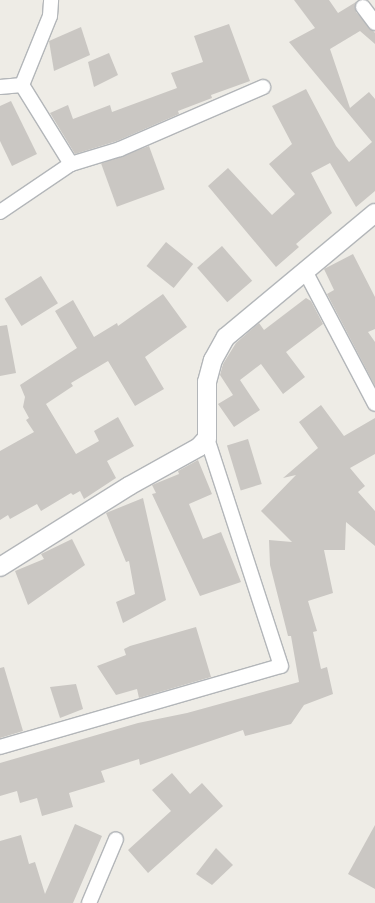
<!DOCTYPE html>
<style>
body{margin:0}
#map{position:relative;width:375px;height:903px;overflow:hidden;background:#eeece6;font-family:Ubuntu,sans-serif}
div>[style]{position:absolute}
[style*='--x']{left:calc(var(--x)*1px);top:calc(var(--y)*1px);width:calc(var(--w)*1px);rotate:calc(var(--a)*1deg)}
.building>*{inset:0;background:#cac7c3;transform-origin:0 0}
.roads{filter:drop-shadow(1px 0 #b3b6b9) drop-shadow(-1px 0 #b3b6b9) drop-shadow(0 1px #b3b6b9) drop-shadow(0 -1px #b3b6b9)}
.minor>*{height:14px;margin:-7px;padding:0 7px;transform-origin:7px;border-radius:7px;background:#fff}
.tertiary>*{height:18px;margin:-9px;padding:0 9px;transform-origin:9px;border-radius:9px;background:#fff}
span{translate:-50% -50%;white-space:nowrap;text-align:center;line-height:1.15;-webkit-text-stroke:3.5px #fff;paint-order:stroke}
</style>
<div id="map">
<div class="building">
<i style="clip-path:polygon(294px 0,329px 0,338px 13px,356px 2px,356px 12px,375px 33px,375px 44px,360px 31px,330px 49px,350px 108px,369px 92px,375px 99px,375px 191px,356px 207px,330px 163px,311px 173px,332px 213px,296px 244px,299px 247px,276px 267px,208px 186px,228px 168px,272px 215px,295px 194px,269px 164px,292px 144px,272px 106px,306px 89px,336px 146px,349px 162px,372px 142px,289px 42px,315px 28px)"></i>
<i style="clip-path:polygon(229px 24px,250px 81px,211px 95px,212px 98px,178px 111px,179px 114px,117px 141px,75px 154px,50px 113px,68px 105px,73px 119px,110px 105px,112px 112px,177px 88px,171px 73px,203px 62px,194px 36px)"></i>
<i style="clip-path:polygon(81px 27px,90px 55px,54px 71px,49px 41px)"></i>
<i style="clip-path:polygon(109px 53px,118px 75px,94px 87px,88px 62px)"></i>
<i style="clip-path:polygon(11px 101px,37px 154px,12px 166px,0 141px,0 106px)"></i>
<i style="left:149px;top:146px;width:46px;height:51px;rotate:70deg"></i>
<i style="left:166px;top:242px;width:35px;height:31px;rotate:39deg"></i>
<i style="left:222px;top:246px;width:46px;height:33px;rotate:49deg"></i>
<i style="clip-path:polygon(353px 254px,375px 297px,375px 329px,368px 332px,375px 342px,375px 386px,327px 294px,334px 290px,324px 269px)"></i>
<i style="left:41px;top:276px;width:32px;height:43px;rotate:58deg"></i>
<i style="clip-path:polygon(163px 294px,187px 327px,145px 357px,164px 389px,135px 406px,108px 361px,71px 383px,73px 386px,46px 404px,76px 454px,99px 441px,94px 431px,118px 417px,134px 446px,107px 461px,116px 478px,84px 499px,80px 491px,73px 495px,71px 493px,41px 511px,37px 504px,10px 519px,8px 515px,0 520px,0 451px,34px 432px,26px 420px,29px 418px,23px 407px,25px 397px,20px 385px,77px 348px,55px 311px,73px 300px,94px 337px,117px 323px,118px 326px)"></i>
<i style="clip-path:polygon(306px 298px,311px 301px,323px 324px,286px 352px,305px 377px,283px 394px,261px 364px,240px 380px,260px 410px,234px 427px,218px 404px,233px 395px,220px 375px,223px 364px,236px 343px,259px 323px,264px 330px)"></i>
<i style="clip-path:polygon(7px 325px,16px 373px,0 376px,0 326px)"></i>
<i style="clip-path:polygon(321px 405px,344px 436px,375px 418px,375px 454px,350px 468px,365px 486px,358px 492px,375px 511px,375px 546px,346px 522px,345px 550px,324px 550px,333px 593px,308px 601px,317px 631px,313px 632px,321px 669px,327px 667px,333px 694px,304px 705px,291px 724px,245px 736px,243px 730px,140px 765px,139px 759px,101px 771px,105px 782px,69px 793px,73px 807px,42px 816px,37px 798px,20px 803px,17px 791px,0 796px,0 763px,138px 723px,187px 713px,299px 682px,291px 636px,288px 636px,270px 565px,269px 540px,292px 542px,261px 511px,296px 475px,283px 478px,318px 448px,299px 422px)"></i>
<i style="left:248px;top:439px;width:47px;height:22px;rotate:73deg"></i>
<i style="clip-path:polygon(198px 460px,212px 494px,189px 504px,203px 539px,221px 532px,241px 582px,200px 596px,152px 494px,156px 493px,152px 485px,179px 474px,178px 471px)"></i>
<i style="clip-path:polygon(143px 498px,166px 600px,123px 623px,116px 602px,135px 594px,129px 561px,126px 562px,106px 513px)"></i>
<i style="clip-path:polygon(72px 539px,85px 565px,28px 605px,15px 571px,44px 559px,41px 554px)"></i>
<i style="clip-path:polygon(196px 627px,211px 677px,139px 698px,137px 689px,116px 695px,97px 666px,126px 655px,124px 649px,130px 646px)"></i>
<i style="clip-path:polygon(4px 667px,23px 731px,0 738px,0 668px)"></i>
<i style="clip-path:polygon(76px 684px,83px 709px,60px 718px,50px 687px)"></i>
<i style="clip-path:polygon(172px 773px,190px 794px,202px 783px,223px 806px,148px 873px,128px 850px,171px 811px,152px 790px)"></i>
<i style="clip-path:polygon(75px 824px,102px 836px,73px 903px,0 903px,0 841px,21px 835px,29px 864px,35px 862px,45px 894px)"></i>
<i style="clip-path:polygon(375px 825px,375px 889px,348px 874px)"></i>
<i style="clip-path:polygon(216px 848px,233px 865px,212px 885px,196px 874px)"></i>
</div>
<div class="roads">
<div class="minor">
<i style="--x:363;--y:7;--w:20;--a:53"></i>
<i style="--x:22;--y:85;--w:74;--a:-67.9"></i>
<i style="--x:50;--y:16;--w:16;--a:-86"></i>
<i style="--x:0;--y:87;--w:22;--a:-5"></i>
<i style="--x:22;--y:85;--w:93;--a:58.2"></i>
<i style="--x:0;--y:212;--w:86;--a:-34.1"></i>
<i style="--x:71;--y:164;--w:51;--a:-17"></i>
<i style="--x:120;--y:149;--w:156;--a:-23.4"></i>
<i style="--x:305;--y:271;--w:150;--a:62.2"></i>
<i style="--x:0;--y:747;--w:292;--a:-16.1"></i>
<i style="--x:281;--y:666;--w:240;--a:-108"></i>
<i style="--x:89;--y:903;--w:69;--a:-67.1"></i>
</div>
<div class="tertiary">
<i style="--x:0;--y:567;--w:152;--a:-32.1"></i>
<i style="--x:129;--y:486;--w:80;--a:-29.1"></i>
<i style="--x:199;--y:447;--w:12;--a:-48"></i>
<i style="--x:207;--y:438;--w:56;--a:-90"></i>
<i style="--x:207;--y:382;--w:23;--a:-75"></i>
<i style="--x:213;--y:360;--w:26;--a:-61"></i>
<i style="--x:226;--y:337;--w:194;--a:-39.8"></i>
</div>
</div>
</div>
